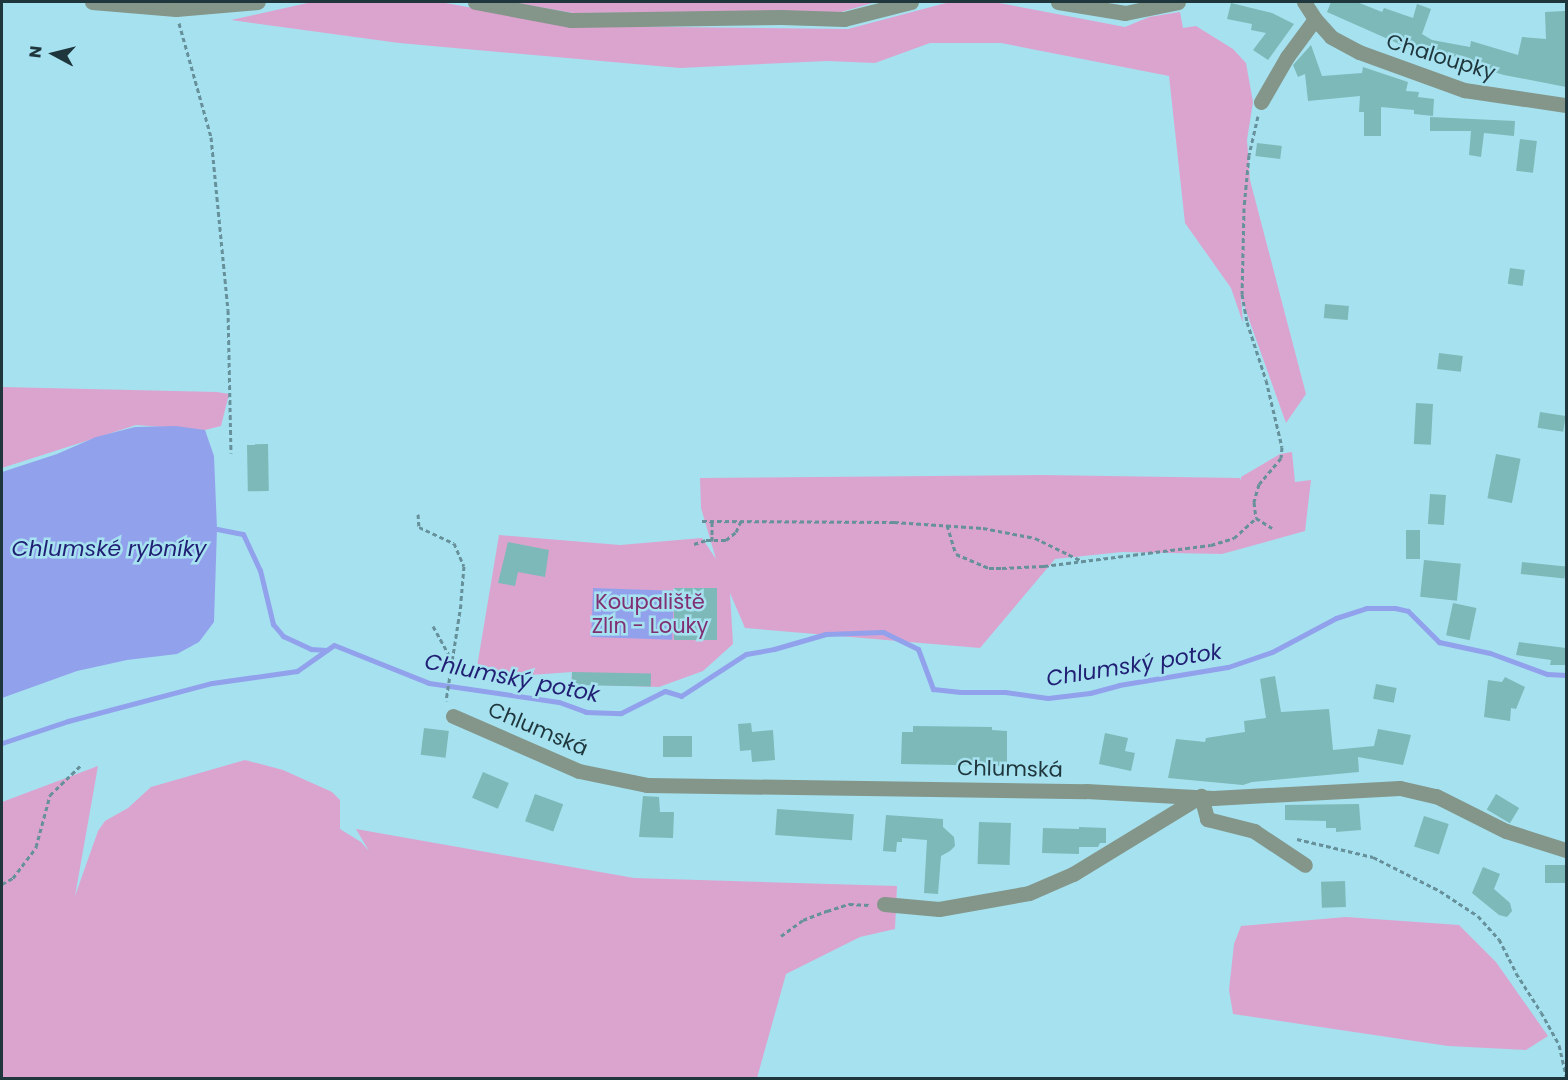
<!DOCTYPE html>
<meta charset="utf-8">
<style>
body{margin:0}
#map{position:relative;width:1568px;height:1080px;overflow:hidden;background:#a6e1ef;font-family:Poppins,sans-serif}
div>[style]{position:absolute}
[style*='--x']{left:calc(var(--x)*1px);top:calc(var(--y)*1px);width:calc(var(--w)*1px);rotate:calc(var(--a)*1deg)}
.green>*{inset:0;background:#dba4cf}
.water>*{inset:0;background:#92a1ec;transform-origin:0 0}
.stream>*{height:5px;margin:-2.5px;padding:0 2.5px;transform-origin:2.5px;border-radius:2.5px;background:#92a1ec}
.building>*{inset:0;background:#7cb9b8;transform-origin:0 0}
.path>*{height:3px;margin-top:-1.5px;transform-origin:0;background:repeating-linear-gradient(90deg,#66909a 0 4.5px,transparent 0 7.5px)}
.minor>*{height:15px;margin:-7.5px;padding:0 7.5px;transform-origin:7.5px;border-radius:7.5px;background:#839689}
span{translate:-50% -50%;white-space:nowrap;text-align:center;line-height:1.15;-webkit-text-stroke:5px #a6e1ef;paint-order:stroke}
.street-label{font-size:21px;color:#1e363c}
.park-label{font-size:21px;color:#812f73}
.water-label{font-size:22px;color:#201f74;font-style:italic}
.frame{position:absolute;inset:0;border:3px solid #1e363c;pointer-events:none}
.north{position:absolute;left:24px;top:24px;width:60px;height:60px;-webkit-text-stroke:4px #a6e1ef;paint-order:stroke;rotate:277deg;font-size:16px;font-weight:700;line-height:24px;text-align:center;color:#1e363c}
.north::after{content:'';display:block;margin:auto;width:21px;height:27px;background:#1e363c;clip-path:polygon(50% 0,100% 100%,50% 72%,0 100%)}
</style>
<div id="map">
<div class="green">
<i style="clip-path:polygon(312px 2px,440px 2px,572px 26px,848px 29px,946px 3px,961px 2px,994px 2px,1125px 27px,1149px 17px,1180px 12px,1183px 28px,1196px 26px,1233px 49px,1246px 63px,1253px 102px,1247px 140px,1250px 180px,1306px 394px,1286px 423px,1241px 297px,1243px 323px,1231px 288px,1185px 223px,1169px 76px,1001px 43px,930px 43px,875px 63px,827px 61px,680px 68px,399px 43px,231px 20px)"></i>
<i style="clip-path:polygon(511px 2px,876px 2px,841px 12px,573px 13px)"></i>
<i style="clip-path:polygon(2px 387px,217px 392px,229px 394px,221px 426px,205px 430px,136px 425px,2px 468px)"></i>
<i style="clip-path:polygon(1292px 452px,1295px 482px,1311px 480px,1305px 531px,1222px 554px,1122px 552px,1055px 559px,980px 648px,745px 628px,730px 593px,733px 644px,703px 671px,659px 687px,571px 684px,572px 672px,517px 676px,477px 667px,499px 535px,620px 545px,702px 538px,716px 559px,701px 508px,700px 478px,1041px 475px,1240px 478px,1241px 481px,1241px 477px,1280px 454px)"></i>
<i style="clip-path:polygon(245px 760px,283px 770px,332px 792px,340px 800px,340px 829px,361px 842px,369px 851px,356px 829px,634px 878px,897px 886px,895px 929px,860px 937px,786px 974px,757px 1078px,2px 1078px,2px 802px,98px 766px,75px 896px,98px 831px,105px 821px,128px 808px,151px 787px)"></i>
<i style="clip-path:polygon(1346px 917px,1459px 925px,1496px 962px,1548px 1036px,1526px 1050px,1448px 1046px,1233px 1014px,1229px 990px,1234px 944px,1241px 926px)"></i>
</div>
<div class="water">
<i style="clip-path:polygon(176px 426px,205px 430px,214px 456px,217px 529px,214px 622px,199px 642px,177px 654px,127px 660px,77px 671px,2px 698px,2px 472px,57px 454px,96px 437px,135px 427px)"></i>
<i style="left:593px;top:588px;width:81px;height:49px;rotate:2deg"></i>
</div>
<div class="stream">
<i style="--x:217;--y:529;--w:26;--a:11"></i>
<i style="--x:243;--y:534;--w:40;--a:65"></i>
<i style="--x:260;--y:570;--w:56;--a:76.5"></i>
<i style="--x:273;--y:624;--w:16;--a:50"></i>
<i style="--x:283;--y:636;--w:31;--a:25"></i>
<i style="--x:311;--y:649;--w:15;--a:4"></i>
<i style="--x:2;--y:743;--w:70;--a:-18.4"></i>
<i style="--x:68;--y:721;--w:149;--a:-14.8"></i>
<i style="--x:212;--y:683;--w:86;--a:-8"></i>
<i style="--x:297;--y:671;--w:45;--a:-35.1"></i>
<i style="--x:334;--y:645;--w:102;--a:21.8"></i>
<i style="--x:429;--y:683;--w:131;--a:8.3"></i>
<i style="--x:559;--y:702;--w:29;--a:20"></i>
<i style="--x:586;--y:712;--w:35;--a:2"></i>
<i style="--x:621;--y:713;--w:49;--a:-26.6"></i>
<i style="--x:665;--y:691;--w:17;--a:17"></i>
<i style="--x:681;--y:696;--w:77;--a:-32.9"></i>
<i style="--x:746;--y:654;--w:28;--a:-10"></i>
<i style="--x:774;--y:649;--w:54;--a:-16.1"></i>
<i style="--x:826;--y:634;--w:57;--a:-2"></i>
<i style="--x:883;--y:632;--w:39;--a:26"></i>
<i style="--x:918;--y:649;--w:43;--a:69.4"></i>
<i style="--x:933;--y:689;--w:28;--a:6"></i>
<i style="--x:961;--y:692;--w:44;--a:0"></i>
<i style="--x:1005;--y:692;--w:43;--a:7.9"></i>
<i style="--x:1048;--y:698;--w:42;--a:-6.8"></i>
<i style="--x:1090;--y:693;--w:30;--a:-15"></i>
<i style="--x:1119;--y:685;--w:110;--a:-9.4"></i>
<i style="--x:1228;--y:667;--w:46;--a:-18.8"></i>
<i style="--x:1272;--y:652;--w:72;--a:-28"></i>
<i style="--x:1336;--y:618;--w:32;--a:-18"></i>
<i style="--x:1366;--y:608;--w:29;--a:0"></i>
<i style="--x:1395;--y:608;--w:13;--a:13"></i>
<i style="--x:1408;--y:611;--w:44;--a:45"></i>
<i style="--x:1439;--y:642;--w:52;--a:12.2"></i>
<i style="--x:1490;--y:653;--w:61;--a:20.2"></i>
<i style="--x:1547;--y:674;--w:19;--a:3"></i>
</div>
<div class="building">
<i style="clip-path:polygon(1331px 2px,1357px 2px,1382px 12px,1384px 8px,1413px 18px,1417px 4px,1431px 9px,1422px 34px,1432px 40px,1470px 47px,1471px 41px,1518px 55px,1522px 37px,1546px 39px,1545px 12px,1565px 11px,1566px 87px,1504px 75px,1466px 64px,1467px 59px,1406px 47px,1327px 12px)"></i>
<i style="clip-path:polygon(1231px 3px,1272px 13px,1294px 24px,1268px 60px,1253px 50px,1266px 33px,1251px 30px,1252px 24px,1227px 19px)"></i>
<i style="clip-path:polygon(1311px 45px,1322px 76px,1362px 73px,1363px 67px,1408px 82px,1406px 91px,1419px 92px,1418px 97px,1434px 99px,1433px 116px,1414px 114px,1414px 110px,1381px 107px,1381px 136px,1364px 136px,1364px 112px,1359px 112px,1360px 96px,1308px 101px,1305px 74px,1298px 77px,1293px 65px)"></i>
<i style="clip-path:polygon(1430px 117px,1515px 121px,1514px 136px,1484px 133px,1481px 157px,1469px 155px,1471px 131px,1430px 131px)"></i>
<i style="left:1520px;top:139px;width:17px;height:32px;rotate:7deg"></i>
<i style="left:1257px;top:143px;width:25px;height:13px;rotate:7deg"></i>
<i style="left:1510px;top:268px;width:15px;height:16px;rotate:8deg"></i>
<i style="left:1325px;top:304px;width:24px;height:14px;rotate:5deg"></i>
<i style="left:1439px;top:353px;width:24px;height:16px;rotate:7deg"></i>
<i style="left:1416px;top:403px;width:17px;height:41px;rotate:3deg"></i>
<i style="left:1540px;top:412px;width:26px;height:16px;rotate:9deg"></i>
<i style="left:268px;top:444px;width:47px;height:21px;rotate:89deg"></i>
<i style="left:1496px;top:454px;width:25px;height:45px;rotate:11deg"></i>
<i style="left:1430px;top:494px;width:16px;height:30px;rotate:4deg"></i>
<i style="left:1406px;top:530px;width:14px;height:29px"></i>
<i style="clip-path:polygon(508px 542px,549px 550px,545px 577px,518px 572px,515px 586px,498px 583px)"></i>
<i style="left:1424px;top:560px;width:37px;height:37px;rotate:6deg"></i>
<i style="left:1522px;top:562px;width:44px;height:12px;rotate:6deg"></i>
<i style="left:674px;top:588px;width:43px;height:52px"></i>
<i style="left:1453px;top:603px;width:24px;height:33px;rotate:12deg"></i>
<i style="clip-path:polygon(1519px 642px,1566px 648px,1566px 665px,1550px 665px,1551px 660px,1516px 655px)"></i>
<i style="left:572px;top:672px;width:79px;height:13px;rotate:1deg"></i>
<i style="clip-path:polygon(1275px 676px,1281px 712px,1329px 709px,1333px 750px,1374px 746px,1378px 729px,1411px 735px,1403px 765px,1358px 757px,1359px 772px,1252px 782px,1243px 785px,1168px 778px,1176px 739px,1205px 742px,1206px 738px,1245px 732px,1244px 721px,1266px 718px,1260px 679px)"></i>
<i style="clip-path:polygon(1505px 677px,1525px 687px,1516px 709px,1511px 708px,1510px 721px,1484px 717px,1488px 680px,1502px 682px)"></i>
<i style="left:1376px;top:684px;width:21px;height:15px;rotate:11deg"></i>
<i style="clip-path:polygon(751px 723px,752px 732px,773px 730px,775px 760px,752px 762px,751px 750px,740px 751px,738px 724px)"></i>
<i style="clip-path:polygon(913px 726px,992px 727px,992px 730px,1007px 731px,1007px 766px,901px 764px,902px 732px,913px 732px)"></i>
<i style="left:424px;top:728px;width:25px;height:27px;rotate:7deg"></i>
<i style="clip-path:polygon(1105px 733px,1128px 738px,1125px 751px,1135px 753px,1131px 771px,1099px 764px)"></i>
<i style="left:663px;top:736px;width:29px;height:21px"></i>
<i style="left:483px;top:772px;width:28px;height:28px;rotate:23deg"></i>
<i style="left:535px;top:794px;width:30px;height:29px;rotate:20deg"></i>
<i style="left:1496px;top:794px;width:27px;height:18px;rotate:31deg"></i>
<i style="clip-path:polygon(643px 796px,659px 797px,660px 812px,674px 812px,673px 838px,639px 837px)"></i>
<i style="clip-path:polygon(1359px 804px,1361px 830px,1336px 832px,1336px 828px,1326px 828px,1326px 821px,1285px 820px,1285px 805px)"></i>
<i style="left:777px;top:809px;width:77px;height:26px;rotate:4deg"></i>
<i style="clip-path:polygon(886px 815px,943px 819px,943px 827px,954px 837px,955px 846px,950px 851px,941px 856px,938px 894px,924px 893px,927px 840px,902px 838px,902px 842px,897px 842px,896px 852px,883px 851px)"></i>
<i style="left:1424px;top:816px;width:26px;height:32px;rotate:18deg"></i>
<i style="left:979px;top:822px;width:32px;height:42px;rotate:2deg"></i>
<i style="clip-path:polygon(1079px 827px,1106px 828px,1106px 843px,1100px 843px,1098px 847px,1079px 847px,1079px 854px,1042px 853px,1043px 828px,1079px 829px)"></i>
<i style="left:1545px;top:865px;width:21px;height:18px"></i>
<i style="clip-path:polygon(1483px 867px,1500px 874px,1494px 889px,1510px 903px,1512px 911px,1507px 917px,1499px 915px,1472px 893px)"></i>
<i style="left:1345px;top:881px;width:26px;height:24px;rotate:88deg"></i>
</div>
<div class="path">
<i style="--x:179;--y:23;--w:118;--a:74.3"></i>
<i style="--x:211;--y:137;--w:174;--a:84.4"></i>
<i style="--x:228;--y:310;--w:143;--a:88.8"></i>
<i style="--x:1258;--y:116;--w:40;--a:103"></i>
<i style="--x:1249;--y:155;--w:53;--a:95.4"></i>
<i style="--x:1244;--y:208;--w:86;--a:91.3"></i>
<i style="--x:1242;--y:294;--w:28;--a:80"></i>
<i style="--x:1247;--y:322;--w:61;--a:71.9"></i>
<i style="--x:1266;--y:380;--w:69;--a:76.6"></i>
<i style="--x:1282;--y:447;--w:11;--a:95"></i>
<i style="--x:1281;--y:458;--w:34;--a:130"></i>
<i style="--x:1259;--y:484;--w:19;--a:106"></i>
<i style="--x:1254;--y:502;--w:16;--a:83"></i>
<i style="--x:1256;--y:518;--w:19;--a:32"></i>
<i style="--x:418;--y:514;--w:13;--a:86"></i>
<i style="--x:419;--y:527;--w:38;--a:25"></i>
<i style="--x:454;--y:543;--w:25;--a:67"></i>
<i style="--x:464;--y:566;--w:38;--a:95"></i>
<i style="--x:461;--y:604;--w:98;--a:98.8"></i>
<i style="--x:702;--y:521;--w:192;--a:0.3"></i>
<i style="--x:894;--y:522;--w:89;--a:3.9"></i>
<i style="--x:983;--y:528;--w:53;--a:10.9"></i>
<i style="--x:1035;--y:538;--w:52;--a:26.1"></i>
<i style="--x:712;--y:522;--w:19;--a:90"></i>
<i style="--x:947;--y:525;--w:30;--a:73"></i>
<i style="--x:956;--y:554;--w:36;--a:23"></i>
<i style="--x:989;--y:568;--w:13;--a:0"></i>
<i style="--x:1002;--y:568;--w:42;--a:-2.7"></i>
<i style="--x:1044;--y:566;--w:168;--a:-7.2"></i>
<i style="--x:1211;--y:545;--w:24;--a:-17"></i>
<i style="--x:1234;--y:538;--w:30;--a:-42"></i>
<i style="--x:694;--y:544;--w:13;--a:-18"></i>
<i style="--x:706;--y:540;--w:20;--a:0"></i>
<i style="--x:726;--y:540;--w:13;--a:-39"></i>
<i style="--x:736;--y:532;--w:12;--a:-66"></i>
<i style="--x:433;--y:626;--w:31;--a:61"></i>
<i style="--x:448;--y:653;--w:13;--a:77"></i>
<i style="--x:1297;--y:839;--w:78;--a:13.3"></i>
<i style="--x:1373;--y:857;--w:75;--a:26.9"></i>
<i style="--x:1440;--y:891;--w:45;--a:33.3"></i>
<i style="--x:1478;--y:916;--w:31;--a:48"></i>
<i style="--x:1499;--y:939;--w:38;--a:63"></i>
<i style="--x:1516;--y:973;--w:46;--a:57.3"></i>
<i style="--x:1541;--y:1012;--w:38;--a:61"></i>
<i style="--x:1559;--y:1045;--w:32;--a:77"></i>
<i style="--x:2;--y:884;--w:13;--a:-29"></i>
<i style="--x:13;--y:878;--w:39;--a:-53"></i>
<i style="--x:36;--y:847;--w:54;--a:-74.9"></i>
<i style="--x:50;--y:795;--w:42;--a:-44"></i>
<i style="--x:781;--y:936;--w:27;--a:-36"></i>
<i style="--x:803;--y:920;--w:26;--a:-21"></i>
<i style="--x:827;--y:911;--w:23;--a:-18"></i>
<i style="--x:849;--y:904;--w:21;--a:3"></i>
</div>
<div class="minor">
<i style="--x:92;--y:2;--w:84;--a:4.8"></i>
<i style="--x:176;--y:9;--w:82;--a:-4.9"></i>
<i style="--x:475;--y:2;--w:98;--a:10.6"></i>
<i style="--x:571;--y:20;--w:210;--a:-0.8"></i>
<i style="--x:781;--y:17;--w:63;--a:1.8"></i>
<i style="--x:844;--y:19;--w:69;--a:-14.2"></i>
<i style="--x:1058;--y:2;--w:68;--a:9.3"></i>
<i style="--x:1125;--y:13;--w:54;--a:-11.7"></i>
<i style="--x:1304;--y:2;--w:20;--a:57"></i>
<i style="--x:1315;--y:19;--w:24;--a:48"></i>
<i style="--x:1331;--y:37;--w:32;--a:28"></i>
<i style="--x:1359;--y:52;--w:112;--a:19.9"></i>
<i style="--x:1464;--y:90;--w:103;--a:8.4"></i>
<i style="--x:1261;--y:102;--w:52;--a:-60"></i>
<i style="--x:1287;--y:57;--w:47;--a:-53.6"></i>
<i style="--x:453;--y:716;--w:137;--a:23.6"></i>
<i style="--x:579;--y:771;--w:69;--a:11.6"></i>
<i style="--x:647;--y:785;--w:439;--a:0.8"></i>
<i style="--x:1086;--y:791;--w:127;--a:3.2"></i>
<i style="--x:1213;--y:798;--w:187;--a:-3.1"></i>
<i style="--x:1400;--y:788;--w:37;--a:13"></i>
<i style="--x:1436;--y:796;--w:78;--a:26.6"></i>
<i style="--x:1506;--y:831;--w:63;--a:17.6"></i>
<i style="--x:884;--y:904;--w:55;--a:5.2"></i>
<i style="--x:939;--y:909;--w:91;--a:-10.1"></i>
<i style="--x:1029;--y:893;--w:48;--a:-23.4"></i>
<i style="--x:1073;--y:874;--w:150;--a:-31.4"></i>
<i style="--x:1201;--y:796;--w:24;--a:75"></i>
<i style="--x:1207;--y:819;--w:49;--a:14.3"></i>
<i style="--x:1254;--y:831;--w:61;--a:33.7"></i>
</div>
<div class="street-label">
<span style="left:1441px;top:57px;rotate:17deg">Chaloupky</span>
<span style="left:538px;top:729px;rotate:23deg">Chlumská</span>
<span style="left:1010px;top:769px;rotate:1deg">Chlumská</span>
</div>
<div class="park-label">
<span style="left:650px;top:614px">Koupaliště<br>Zlín - Louky</span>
</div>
<div class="water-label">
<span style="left:109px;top:549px">Chlumské rybníky</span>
<span style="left:1134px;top:665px;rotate:-9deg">Chlumský potok</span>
<span style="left:512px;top:678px;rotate:11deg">Chlumský potok</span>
</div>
<div class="frame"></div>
<div class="north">N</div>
</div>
